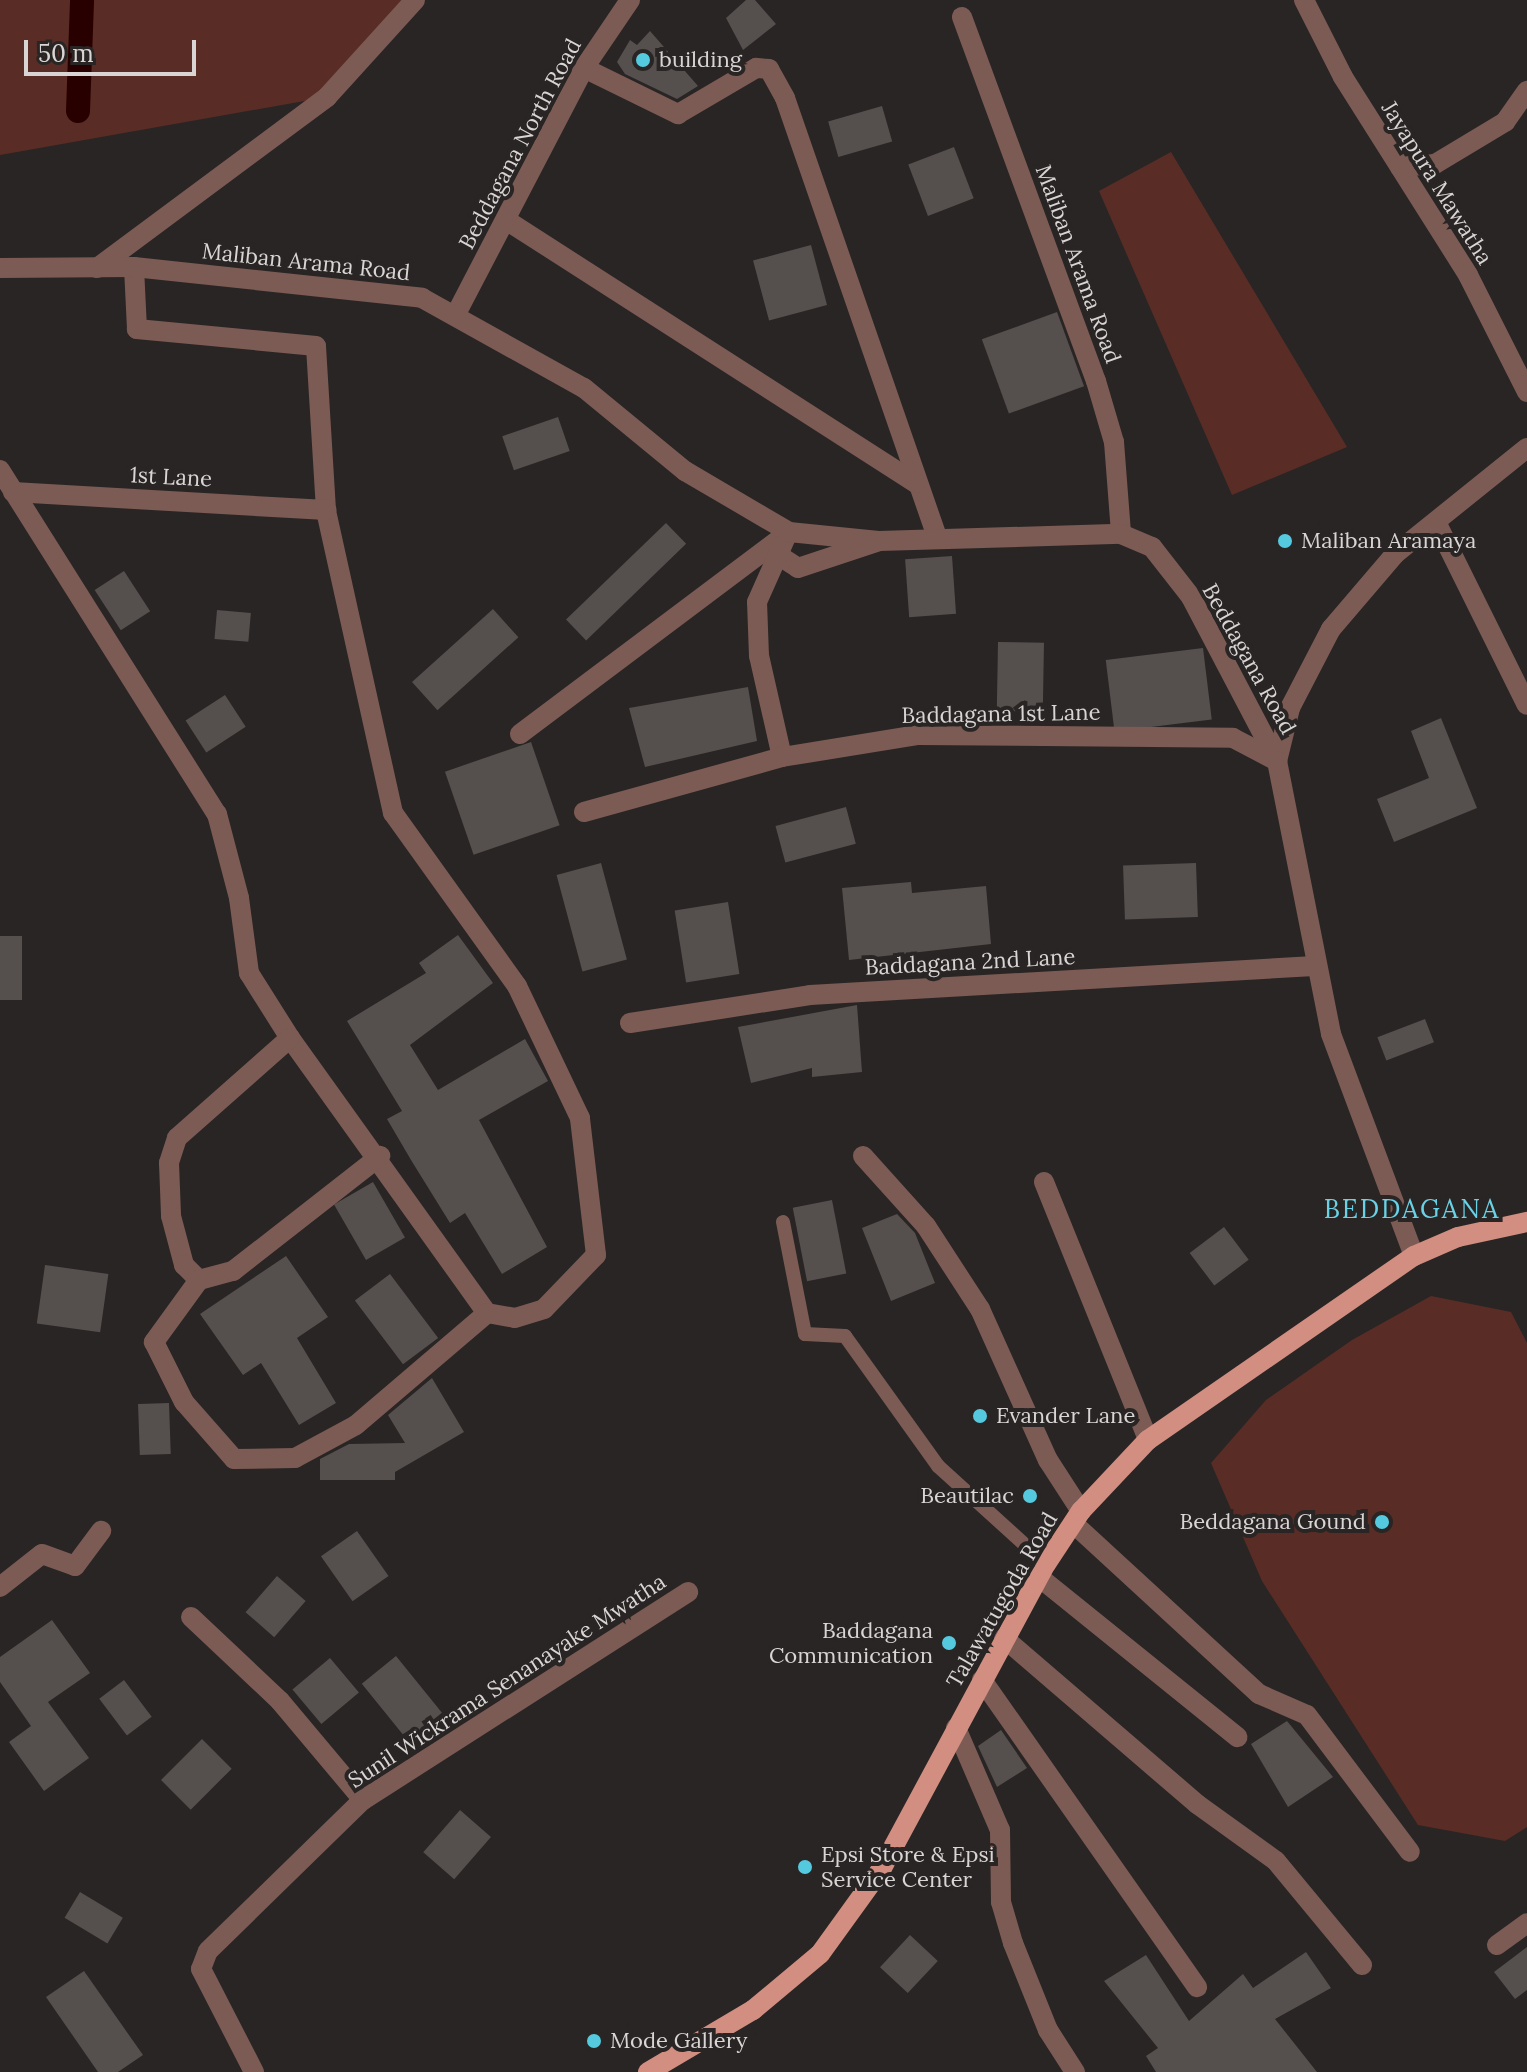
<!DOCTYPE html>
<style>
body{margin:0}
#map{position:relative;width:1527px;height:2072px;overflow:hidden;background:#292524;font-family:Lora,serif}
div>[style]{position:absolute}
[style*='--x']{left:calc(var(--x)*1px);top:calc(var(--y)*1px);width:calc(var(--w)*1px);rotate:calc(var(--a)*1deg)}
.green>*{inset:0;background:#592d25}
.canal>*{height:24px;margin:-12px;padding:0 12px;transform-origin:12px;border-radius:12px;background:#290000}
.building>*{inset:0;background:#554f4e;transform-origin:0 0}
.service>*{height:14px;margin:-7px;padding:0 7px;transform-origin:7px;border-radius:7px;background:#7c5b54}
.minor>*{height:20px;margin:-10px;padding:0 10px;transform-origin:10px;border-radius:10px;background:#7c5b54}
.tertiary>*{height:20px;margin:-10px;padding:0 10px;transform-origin:10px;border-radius:10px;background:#7c5b54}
.primary>*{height:20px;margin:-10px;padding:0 10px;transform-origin:10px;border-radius:10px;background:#d18e81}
.dots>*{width:22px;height:22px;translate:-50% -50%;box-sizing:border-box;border:4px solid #292524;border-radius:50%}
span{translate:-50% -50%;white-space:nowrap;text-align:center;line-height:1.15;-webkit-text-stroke:8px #292524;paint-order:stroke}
.poi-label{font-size:22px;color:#d8d5d4}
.left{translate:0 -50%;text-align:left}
.right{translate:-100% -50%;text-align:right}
.street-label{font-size:22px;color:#d8d5d4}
.quarter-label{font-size:26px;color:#6ad2e6;letter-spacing:2px}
.scale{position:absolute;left:24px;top:40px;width:172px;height:36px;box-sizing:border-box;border:4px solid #d8d5d4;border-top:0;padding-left:10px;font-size:24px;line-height:28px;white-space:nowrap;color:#d8d5d4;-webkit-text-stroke:6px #292524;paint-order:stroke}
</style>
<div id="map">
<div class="green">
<i style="clip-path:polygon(0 0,415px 0,327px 97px,0 155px)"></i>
<i style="clip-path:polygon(1171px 152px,1347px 447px,1232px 495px,1099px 191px)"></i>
<i style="clip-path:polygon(1431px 1296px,1511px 1312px,1527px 1343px,1527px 1827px,1505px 1841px,1418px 1825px,1262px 1581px,1211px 1463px,1266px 1400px,1352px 1340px)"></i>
</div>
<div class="canal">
<i style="--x:78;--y:111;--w:111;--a:-87.9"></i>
</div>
<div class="building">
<i style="clip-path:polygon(746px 0,755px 0,776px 24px,743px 50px,726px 18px)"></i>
<i style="clip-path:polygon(650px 31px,698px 86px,677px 99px,625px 74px,617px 62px,630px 40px,637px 45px)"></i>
<i style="left:882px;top:106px;width:37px;height:56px;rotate:74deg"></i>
<i style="left:954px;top:147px;width:55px;height:49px;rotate:69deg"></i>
<i style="left:811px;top:245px;width:62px;height:60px;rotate:75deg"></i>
<i style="left:1057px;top:312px;width:79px;height:80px;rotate:70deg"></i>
<i style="left:558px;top:417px;width:36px;height:59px;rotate:71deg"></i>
<i style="left:666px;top:523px;width:29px;height:139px;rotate:46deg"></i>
<i style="left:952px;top:556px;width:58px;height:47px;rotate:86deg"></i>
<i style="left:124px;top:571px;width:48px;height:35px;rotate:57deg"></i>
<i style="left:493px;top:609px;width:38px;height:109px;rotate:48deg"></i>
<i style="left:217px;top:610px;width:34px;height:29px;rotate:5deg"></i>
<i style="left:998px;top:642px;width:46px;height:69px;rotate:1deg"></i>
<i style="left:1203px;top:648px;width:72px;height:98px;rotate:83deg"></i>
<i style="clip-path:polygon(748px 687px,757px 741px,645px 767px,629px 708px)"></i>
<i style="left:225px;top:695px;width:38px;height:47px;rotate:57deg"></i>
<i style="clip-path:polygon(1441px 718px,1477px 808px,1394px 842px,1377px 799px,1429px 778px,1411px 731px)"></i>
<i style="left:531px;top:742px;width:88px;height:91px;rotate:71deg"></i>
<i style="left:846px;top:807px;width:38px;height:73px;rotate:75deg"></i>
<i style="left:601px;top:863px;width:100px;height:46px;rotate:75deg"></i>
<i style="left:1196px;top:863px;width:54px;height:73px;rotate:88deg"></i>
<i style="clip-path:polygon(911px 882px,912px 893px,986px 886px,991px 944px,849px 960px,842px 888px)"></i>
<i style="left:728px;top:902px;width:73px;height:54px;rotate:81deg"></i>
<i style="clip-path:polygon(458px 935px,493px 983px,410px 1045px,438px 1090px,525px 1039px,548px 1081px,479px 1120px,547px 1247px,502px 1274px,465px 1213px,450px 1223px,411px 1160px,387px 1119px,402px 1111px,347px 1021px,426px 973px,419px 963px)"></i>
<i style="left:0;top:936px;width:22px;height:64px"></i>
<i style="clip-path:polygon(857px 1005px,862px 1072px,812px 1077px,812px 1068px,751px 1083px,738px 1027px)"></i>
<i style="left:1425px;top:1019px;width:25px;height:51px;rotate:69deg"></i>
<i style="left:373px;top:1182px;width:64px;height:45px;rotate:60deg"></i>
<i style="left:832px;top:1200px;width:75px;height:40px;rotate:79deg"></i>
<i style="clip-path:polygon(897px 1214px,915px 1233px,935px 1283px,891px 1301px,862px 1228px)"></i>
<i style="left:1224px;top:1227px;width:41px;height:43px;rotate:53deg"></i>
<i style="clip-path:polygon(286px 1256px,328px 1317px,297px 1338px,336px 1403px,299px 1425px,261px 1363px,243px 1375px,200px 1314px)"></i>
<i style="left:45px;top:1265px;width:64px;height:59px;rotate:8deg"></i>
<i style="left:390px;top:1274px;width:80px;height:44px;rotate:53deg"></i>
<i style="clip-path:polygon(432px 1378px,464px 1432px,395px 1472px,395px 1480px,320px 1480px,320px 1459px,349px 1444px,405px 1443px,388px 1415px)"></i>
<i style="left:169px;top:1403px;width:51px;height:31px;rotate:88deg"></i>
<i style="left:357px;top:1531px;width:55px;height:44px;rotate:55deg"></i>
<i style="left:277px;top:1576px;width:38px;height:48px;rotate:41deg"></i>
<i style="clip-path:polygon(52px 1620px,90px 1673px,48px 1702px,89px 1758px,44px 1791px,9px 1742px,31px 1726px,0 1682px,0 1657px)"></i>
<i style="left:396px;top:1656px;width:73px;height:44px;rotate:51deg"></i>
<i style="left:330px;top:1658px;width:45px;height:49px;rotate:50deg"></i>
<i style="left:124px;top:1680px;width:46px;height:31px;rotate:53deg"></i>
<i style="clip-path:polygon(1287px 1721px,1333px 1777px,1288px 1807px,1251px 1744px)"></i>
<i style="clip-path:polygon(1001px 1730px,1027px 1768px,997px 1787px,978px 1746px)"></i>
<i style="left:202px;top:1739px;width:42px;height:58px;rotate:45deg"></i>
<i style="left:460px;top:1810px;width:41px;height:56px;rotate:41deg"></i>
<i style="left:80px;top:1892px;width:50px;height:30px;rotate:31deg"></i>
<i style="left:910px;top:1935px;width:38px;height:44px;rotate:43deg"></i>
<i style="clip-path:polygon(1527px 1947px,1527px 1990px,1515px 1999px,1494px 1972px)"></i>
<i style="clip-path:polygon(1306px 1952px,1331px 1988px,1275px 2019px,1317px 2072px,1156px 2072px,1146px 2056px,1158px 2048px,1104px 1981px,1146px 1955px,1189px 2021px,1243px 1974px,1253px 1988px)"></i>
<i style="clip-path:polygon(84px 1971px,143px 2055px,118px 2072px,98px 2072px,46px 1997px)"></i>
</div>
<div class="service">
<i style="--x:783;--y:1222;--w:114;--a:78.9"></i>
<i style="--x:805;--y:1334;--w:40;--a:2.9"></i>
<i style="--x:845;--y:1336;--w:160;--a:54.4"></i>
<i style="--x:938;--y:1466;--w:146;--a:42.2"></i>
</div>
<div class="minor">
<i style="--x:1304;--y:0;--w:86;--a:63.1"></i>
<i style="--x:1343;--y:77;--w:234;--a:57.7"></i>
<i style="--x:1468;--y:275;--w:131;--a:63.2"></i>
<i style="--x:962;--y:17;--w:388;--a:69.8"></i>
<i style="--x:1096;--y:381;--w:64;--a:73.6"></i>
<i style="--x:1114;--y:442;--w:92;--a:85.6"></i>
<i style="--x:584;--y:68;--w:105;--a:26.1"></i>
<i style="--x:678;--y:114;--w:91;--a:-30.5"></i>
<i style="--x:756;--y:68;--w:13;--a:4"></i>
<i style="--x:769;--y:69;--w:33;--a:61"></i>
<i style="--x:785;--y:98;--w:466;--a:70.9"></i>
<i style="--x:1400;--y:167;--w:35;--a:-5"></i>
<i style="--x:1435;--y:164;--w:82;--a:-31"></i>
<i style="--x:1505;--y:122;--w:38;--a:-55"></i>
<i style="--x:506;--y:220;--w:487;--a:32.7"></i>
<i style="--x:97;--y:268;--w:287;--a:-36.6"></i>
<i style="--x:327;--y:97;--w:131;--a:-47.8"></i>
<i style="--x:456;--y:314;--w:277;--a:-62.5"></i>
<i style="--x:584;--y:68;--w:82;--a:-55.9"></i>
<i style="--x:0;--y:470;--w:407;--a:57.8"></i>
<i style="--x:217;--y:814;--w:87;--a:75.3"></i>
<i style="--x:239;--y:898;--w:76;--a:82.4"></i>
<i style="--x:249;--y:973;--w:77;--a:57.8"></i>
<i style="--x:290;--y:1038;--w:338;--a:54.4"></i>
<i style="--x:487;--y:1313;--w:28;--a:10"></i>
<i style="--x:515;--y:1318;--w:30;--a:-17"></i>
<i style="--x:544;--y:1309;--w:75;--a:-46.1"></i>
<i style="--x:596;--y:1255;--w:138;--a:-96.7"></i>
<i style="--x:580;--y:1118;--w:146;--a:-115.5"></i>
<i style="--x:517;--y:986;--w:213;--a:-125.6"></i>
<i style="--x:393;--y:813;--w:310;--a:-102.5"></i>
<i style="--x:326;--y:510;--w:164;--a:-93.5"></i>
<i style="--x:316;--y:346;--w:180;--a:-174.6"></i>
<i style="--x:137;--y:329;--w:62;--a:-92.8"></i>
<i style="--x:13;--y:492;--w:314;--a:3.3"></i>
<i style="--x:1436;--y:522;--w:204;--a:63.6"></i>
<i style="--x:775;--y:553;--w:27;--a:33"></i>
<i style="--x:798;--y:568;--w:85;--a:-18.4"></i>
<i style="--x:520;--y:734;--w:336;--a:-36.9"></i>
<i style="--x:782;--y:757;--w:104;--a:-102.8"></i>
<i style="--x:759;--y:656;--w:54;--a:-92.1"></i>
<i style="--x:757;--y:602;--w:69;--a:-66"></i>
<i style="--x:584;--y:812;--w:205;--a:-15.5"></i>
<i style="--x:782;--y:757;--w:138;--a:-9.2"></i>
<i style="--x:918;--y:735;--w:315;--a:0.5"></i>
<i style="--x:1233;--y:738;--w:50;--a:27.6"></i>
<i style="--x:1277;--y:761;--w:55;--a:-76.2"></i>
<i style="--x:1290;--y:708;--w:89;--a:-62.6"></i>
<i style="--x:1331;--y:629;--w:99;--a:-49.5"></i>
<i style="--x:1395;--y:554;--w:169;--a:-38.8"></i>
<i style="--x:630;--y:1023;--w:182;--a:-8.8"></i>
<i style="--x:810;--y:995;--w:505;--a:-3.29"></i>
<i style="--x:290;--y:1038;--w:151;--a:138.5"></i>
<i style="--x:177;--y:1138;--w:26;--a:108"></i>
<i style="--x:169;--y:1163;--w:53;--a:87.8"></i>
<i style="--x:171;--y:1216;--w:51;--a:75.1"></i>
<i style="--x:184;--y:1265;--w:21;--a:45"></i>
<i style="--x:199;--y:1280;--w:35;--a:-15"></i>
<i style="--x:233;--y:1271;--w:187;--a:-38"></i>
<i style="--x:863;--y:1156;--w:94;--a:48"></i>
<i style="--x:926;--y:1226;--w:99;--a:57"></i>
<i style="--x:980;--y:1309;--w:166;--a:65.8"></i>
<i style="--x:1048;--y:1460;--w:61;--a:57.1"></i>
<i style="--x:1044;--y:1182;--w:278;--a:68"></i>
<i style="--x:199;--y:1280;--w:77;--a:126"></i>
<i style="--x:154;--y:1342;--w:67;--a:63.4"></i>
<i style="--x:184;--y:1402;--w:76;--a:48.7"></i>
<i style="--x:234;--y:1459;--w:61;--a:-0.9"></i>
<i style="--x:295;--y:1458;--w:69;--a:-28.4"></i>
<i style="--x:356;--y:1425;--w:172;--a:-40.5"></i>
<i style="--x:1074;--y:1524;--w:251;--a:42.6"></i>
<i style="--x:1259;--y:1694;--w:52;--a:23.6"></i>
<i style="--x:1307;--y:1715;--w:171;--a:53.1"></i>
<i style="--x:1039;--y:1577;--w:255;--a:38.9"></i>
<i style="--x:0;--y:1587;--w:53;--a:-38.2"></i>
<i style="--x:42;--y:1554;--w:35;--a:20"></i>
<i style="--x:75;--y:1566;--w:44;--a:-53.4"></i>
<i style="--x:191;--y:1617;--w:122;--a:43.3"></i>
<i style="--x:280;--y:1701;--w:129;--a:50"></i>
<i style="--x:1004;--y:1638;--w:255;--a:40.7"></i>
<i style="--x:1197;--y:1804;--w:97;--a:35.8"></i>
<i style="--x:1276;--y:1861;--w:135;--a:50.4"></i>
<i style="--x:982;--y:1680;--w:375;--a:55"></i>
<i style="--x:956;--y:1728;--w:111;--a:66.7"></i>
<i style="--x:1000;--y:1830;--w:72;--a:89.2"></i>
<i style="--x:1001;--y:1902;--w:43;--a:73.7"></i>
<i style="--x:1013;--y:1943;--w:94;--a:68.1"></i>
<i style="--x:1048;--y:2030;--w:50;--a:57.3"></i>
<i style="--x:1497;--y:1945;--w:37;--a:-36"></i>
<i style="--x:254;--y:2072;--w:116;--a:-117.2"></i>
<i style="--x:201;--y:1969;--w:19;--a:-69"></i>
<i style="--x:208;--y:1951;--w:216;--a:-44.3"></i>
<i style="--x:363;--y:1800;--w:386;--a:-32.6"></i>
</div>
<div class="tertiary">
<i style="--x:0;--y:268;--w:134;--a:-0.4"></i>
<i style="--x:134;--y:267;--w:290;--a:6.1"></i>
<i style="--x:422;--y:298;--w:185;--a:29.1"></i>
<i style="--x:584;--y:388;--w:131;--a:39.4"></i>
<i style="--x:685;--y:471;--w:121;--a:30.4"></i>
<i style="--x:789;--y:532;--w:90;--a:5.7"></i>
<i style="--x:879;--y:541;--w:242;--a:-1.7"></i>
<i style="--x:1121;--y:534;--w:34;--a:23"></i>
<i style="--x:1152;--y:547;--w:63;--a:52"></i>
<i style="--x:1191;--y:597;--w:185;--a:62.3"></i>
<i style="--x:1277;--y:761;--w:278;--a:78.8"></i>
<i style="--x:1331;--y:1034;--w:237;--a:69.5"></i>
</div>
<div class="primary">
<i style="--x:648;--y:2072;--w:122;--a:-30.6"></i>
<i style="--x:753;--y:2010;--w:87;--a:-39.9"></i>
<i style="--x:820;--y:1954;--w:106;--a:-54.2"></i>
<i style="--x:882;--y:1868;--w:345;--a:-61.7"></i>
<i style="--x:1046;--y:1564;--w:64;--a:-56.6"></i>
<i style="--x:1081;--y:1511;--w:98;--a:-46.7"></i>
<i style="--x:1148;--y:1440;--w:323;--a:-34.7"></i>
<i style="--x:1414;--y:1256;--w:48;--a:-23.4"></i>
<i style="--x:1458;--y:1237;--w:71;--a:-12.3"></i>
</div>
<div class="dots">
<i style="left:643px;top:60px;background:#55cadf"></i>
<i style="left:1285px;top:541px;background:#55cadf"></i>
<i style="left:980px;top:1416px;background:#55cadf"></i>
<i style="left:1030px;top:1496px;background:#55cadf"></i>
<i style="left:1382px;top:1522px;background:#55cadf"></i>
<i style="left:949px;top:1643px;background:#55cadf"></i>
<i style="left:805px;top:1867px;background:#55cadf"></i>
<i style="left:594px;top:2041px;background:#55cadf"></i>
</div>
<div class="poi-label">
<span class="left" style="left:659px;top:60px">building</span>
<span class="left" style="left:1301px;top:541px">Maliban Aramaya</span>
<span class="left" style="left:996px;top:1416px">Evander Lane</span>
<span class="right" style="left:1014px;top:1496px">Beautilac</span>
<span class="right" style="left:1366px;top:1522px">Beddagana Gound</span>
<span class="right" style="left:933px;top:1643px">Baddagana<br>Communication</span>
<span class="left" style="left:821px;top:1867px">Epsi Store &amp; Epsi<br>Service Center</span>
<span class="left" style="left:610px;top:2041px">Mode Gallery</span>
</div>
<div class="street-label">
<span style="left:520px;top:144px;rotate:-62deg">Beddagana North Road</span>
<span style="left:1437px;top:183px;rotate:58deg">Jayapura Mawatha</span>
<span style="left:306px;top:262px;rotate:6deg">Maliban Arama Road</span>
<span style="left:1078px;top:264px;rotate:70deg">Maliban Arama Road</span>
<span style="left:171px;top:477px;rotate:3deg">1st Lane</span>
<span style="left:1249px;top:659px;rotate:61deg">Beddagana Road</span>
<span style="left:1001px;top:714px;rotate:-1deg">Baddagana 1st Lane</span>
<span style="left:970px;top:962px;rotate:-3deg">Baddagana 2nd Lane</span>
<span style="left:1002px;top:1600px;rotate:-60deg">Talawatugoda Road</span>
<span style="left:507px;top:1681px;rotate:-33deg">Sunil Wickrama Senanayake Mwatha</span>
</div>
<div class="quarter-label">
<span style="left:1412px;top:1209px">BEDDAGANA</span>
</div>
<div class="scale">50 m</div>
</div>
